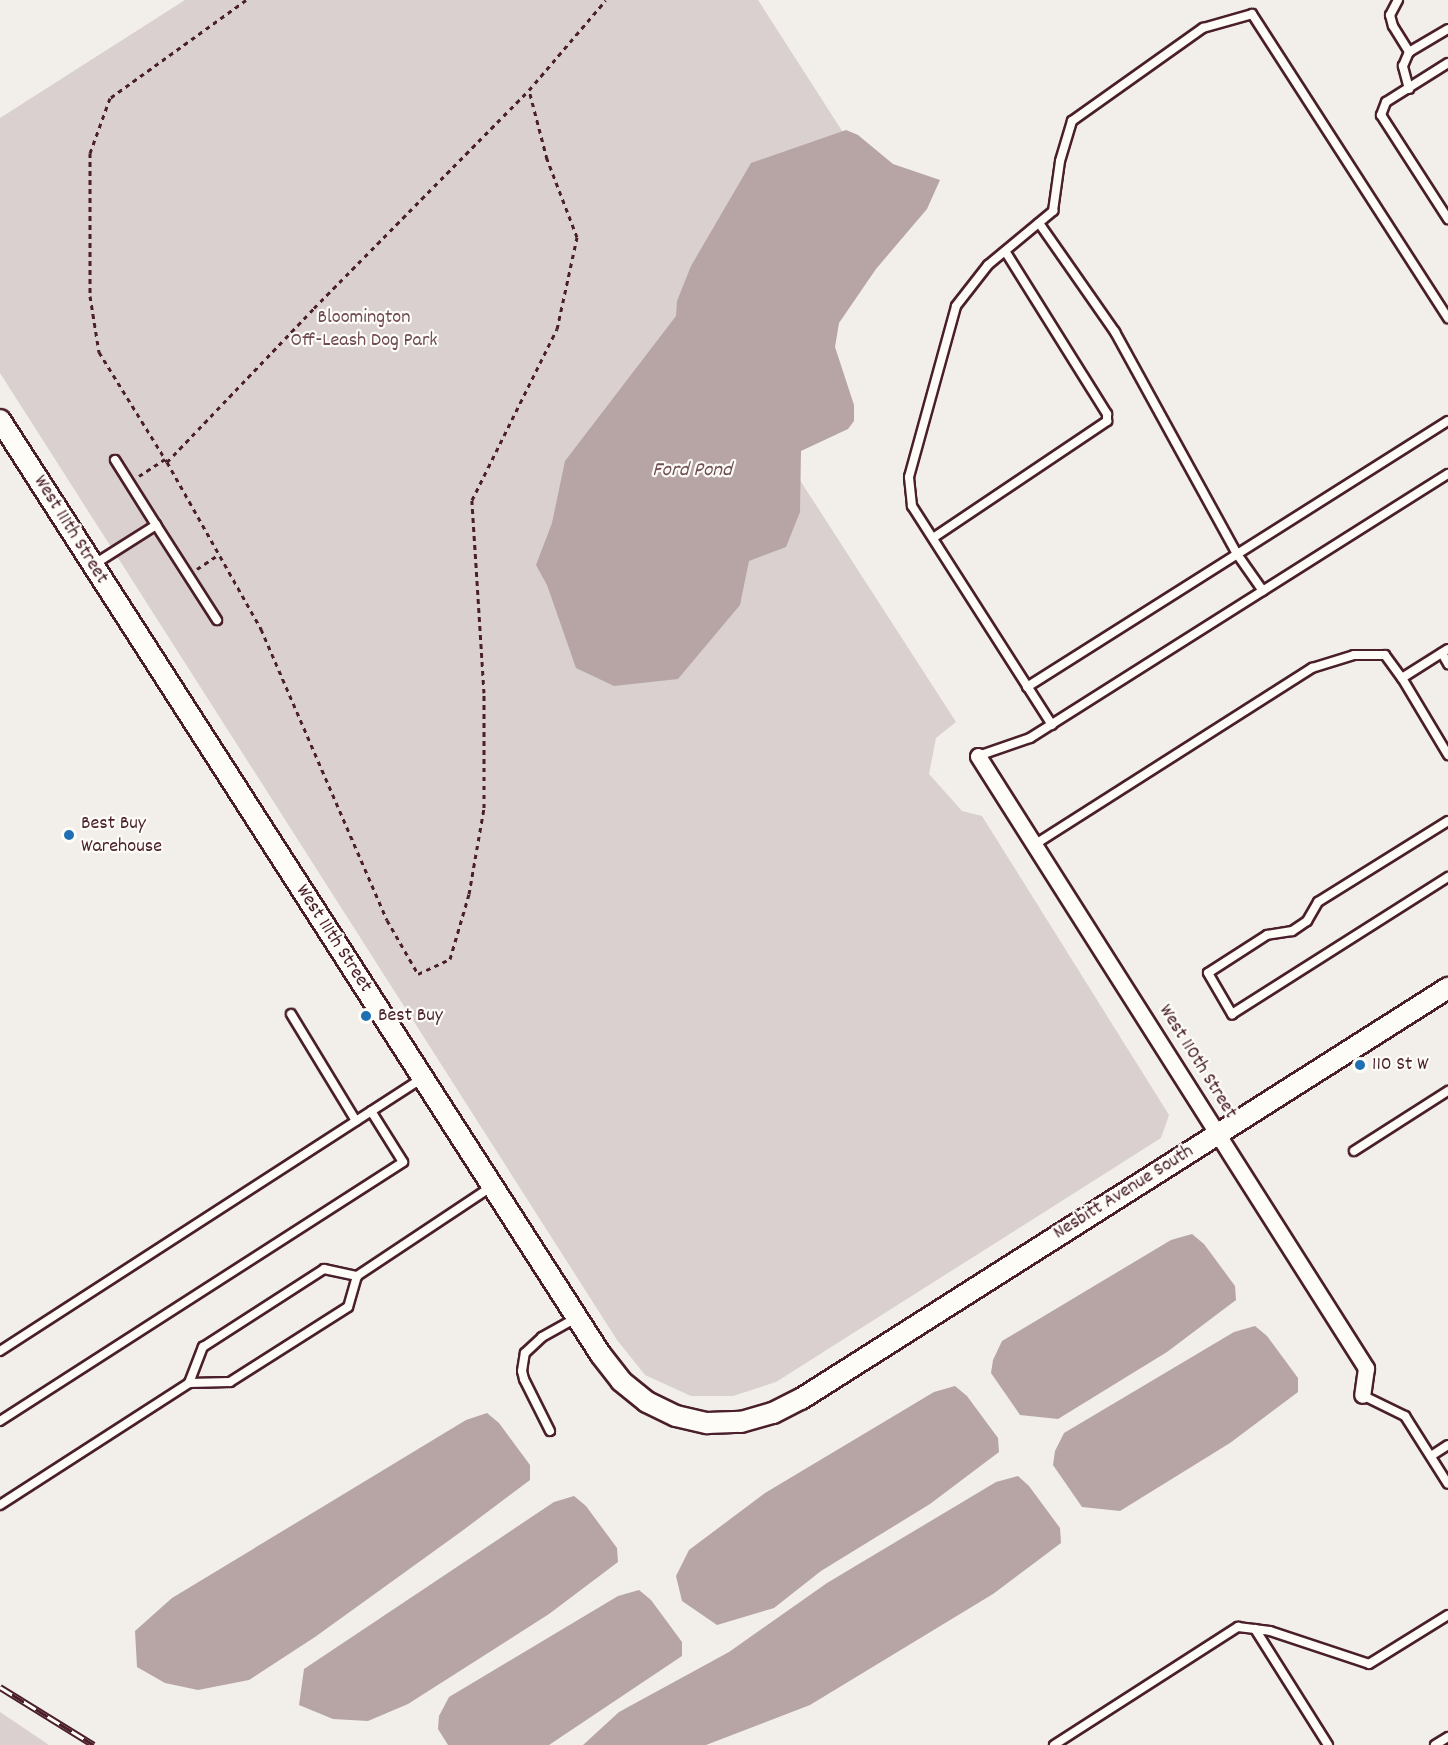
<!DOCTYPE html>
<style>
body{margin:0}
#map{position:relative;width:1448px;height:1745px;overflow:hidden;background:#f2efeb;font-family:Dekko,sans-serif}
div>[style]{position:absolute}
[style*='--x']{left:calc(var(--x)*1px);top:calc(var(--y)*1px);width:calc(var(--w)*1px);rotate:calc(var(--a)*1deg)}
.green>*{inset:0;background:#d9d0cf}
.water>*{inset:0;background:#b7a5a6}
.path>*{height:3px;margin-top:-1.5px;transform-origin:0;background:repeating-linear-gradient(90deg,#4a1f2b 0 4.5px,transparent 0 9px)}
.roads{filter:drop-shadow(2px 0 #4a1f2b) drop-shadow(-2px 0 #4a1f2b) drop-shadow(0 2px #4a1f2b) drop-shadow(0 -2px #4a1f2b)}
.service>*{height:8px;margin:-4px;padding:0 4px;transform-origin:4px;border-radius:4px;background:#fdfcf7}
.minor>*{height:15px;margin:-7.5px;padding:0 7.5px;transform-origin:7.5px;border-radius:7.5px;background:#fdfcf7}
.tertiary>*{height:20px;margin:-10px;padding:0 10px;transform-origin:10px;border-radius:10px;background:#fdfcf7}
.rail>*{height:7px;margin-top:-3.5px;transform-origin:0;background:repeating-linear-gradient(90deg,#fdfcf7 0 14px,#4a1f2b 0 28px);box-sizing:border-box;border-block:2px solid #4a1f2b}
.dots>*{width:16px;height:16px;translate:-50% -50%;box-sizing:border-box;border:3px solid #fdfcf7;border-radius:50%}
span{translate:-50% -50%;white-space:nowrap;text-align:center;line-height:1.15;-webkit-text-stroke:4.5px #fdfcf7;paint-order:stroke}
.park-label{font-size:20px;color:#6e4b54}
.street-label{font-size:20px;color:#4a1f2b}
.poi-label{font-size:20px;color:#4a1f2b}
.left{translate:0 -50%;text-align:left}
.water-label{font-size:21px;color:#704e56;font-style:italic}
</style>
<div id="map">
<div class="green">
<i style="clip-path:polygon(185px 0,758px 0,880px 190px,692px 313px,956px 722px,936px 738px,929px 774px,962px 811px,982px 816px,1169px 1115px,1161px 1138px,776px 1382px,733px 1396px,691px 1396px,645px 1375px,617px 1340px,0 373px,0 118px)"></i>
<i style="clip-path:polygon(0 1712px,49px 1745px,0 1745px)"></i>
</div>
<div class="water">
<i style="clip-path:polygon(846px 130px,858px 135px,893px 164px,940px 180px,927px 209px,876px 269px,839px 323px,835px 347px,854px 405px,854px 421px,848px 429px,801px 451px,800px 512px,786px 547px,749px 561px,740px 605px,678px 679px,614px 686px,576px 668px,547px 585px,536px 565px,552px 523px,565px 461px,676px 316px,677px 301px,691px 266px,751px 163px)"></i>
<i style="clip-path:polygon(1192px 1234px,1204px 1244px,1235px 1286px,1236px 1300px,1167px 1352px,1058px 1419px,1020px 1415px,991px 1373px,993px 1360px,1002px 1341px,1171px 1240px)"></i>
<i style="clip-path:polygon(1255px 1326px,1267px 1336px,1298px 1378px,1298px 1392px,1230px 1443px,1120px 1511px,1082px 1507px,1053px 1465px,1055px 1451px,1064px 1433px,1234px 1332px)"></i>
<i style="clip-path:polygon(955px 1386px,967px 1396px,998px 1438px,999px 1452px,930px 1504px,821px 1571px,774px 1608px,717px 1625px,682px 1601px,676px 1576px,689px 1550px,765px 1493px,934px 1392px)"></i>
<i style="clip-path:polygon(487px 1413px,499px 1423px,530px 1465px,530px 1480px,462px 1531px,315px 1637px,249px 1680px,198px 1690px,165px 1683px,137px 1667px,135px 1631px,172px 1598px,466px 1420px)"></i>
<i style="clip-path:polygon(1018px 1476px,1029px 1486px,1060px 1528px,1061px 1543px,993px 1594px,810px 1705px,706px 1745px,583px 1745px,619px 1712px,729px 1652px,827px 1583px,996px 1482px)"></i>
<i style="clip-path:polygon(574px 1496px,586px 1506px,617px 1548px,618px 1562px,549px 1614px,408px 1704px,368px 1721px,333px 1719px,299px 1705px,304px 1669px,554px 1502px)"></i>
<i style="clip-path:polygon(639px 1590px,651px 1600px,682px 1642px,682px 1656px,549px 1745px,448px 1745px,438px 1729px,439px 1716px,449px 1697px,618px 1596px)"></i>
</div>
<div class="path">
<i style="--x:246;--y:0;--w:168;--a:144.2"></i>
<i style="--x:110;--y:98;--w:59;--a:110"></i>
<i style="--x:90;--y:153;--w:143;--a:90"></i>
<i style="--x:90;--y:296;--w:57;--a:80.9"></i>
<i style="--x:99;--y:352;--w:129;--a:58.3"></i>
<i style="--x:167;--y:462;--w:192;--a:60.6"></i>
<i style="--x:261;--y:629;--w:317;--a:66.6"></i>
<i style="--x:387;--y:920;--w:62;--a:60.1"></i>
<i style="--x:418;--y:974;--w:35;--a:-25"></i>
<i style="--x:450;--y:959;--w:68;--a:-73.7"></i>
<i style="--x:469;--y:894;--w:87;--a:-80.1"></i>
<i style="--x:484;--y:808;--w:115;--a:-90"></i>
<i style="--x:484;--y:693;--w:193;--a:-93.6"></i>
<i style="--x:472;--y:500;--w:191;--a:-63.6"></i>
<i style="--x:557;--y:329;--w:94;--a:-77.7"></i>
<i style="--x:577;--y:237;--w:84;--a:-111"></i>
<i style="--x:547;--y:159;--w:71;--a:-104.6"></i>
<i style="--x:167;--y:462;--w:213;--a:-46.3"></i>
<i style="--x:314;--y:308;--w:306;--a:-45.4"></i>
<i style="--x:529;--y:90;--w:118;--a:-49.5"></i>
<i style="--x:139;--y:476;--w:31;--a:-33"></i>
<i style="--x:197;--y:569;--w:27;--a:-34"></i>
</div>
<div class="roads">
<div class="service">
<i style="--x:1398;--y:0;--w:17;--a:118"></i>
<i style="--x:1390;--y:15;--w:11;--a:75"></i>
<i style="--x:1393;--y:26;--w:31;--a:58"></i>
<i style="--x:1448;--y:63;--w:73;--a:147.8"></i>
<i style="--x:1386;--y:102;--w:14;--a:111"></i>
<i style="--x:1381;--y:115;--w:124;--a:57.2"></i>
<i style="--x:1409;--y:89;--w:24;--a:-105"></i>
<i style="--x:1403;--y:66;--w:15;--a:-67"></i>
<i style="--x:1409;--y:52;--w:45;--a:-30.5"></i>
<i style="--x:1039;--y:223;--w:133;--a:55.1"></i>
<i style="--x:1115;--y:332;--w:253;--a:61.2"></i>
<i style="--x:1237;--y:554;--w:45;--a:54.9"></i>
<i style="--x:156;--y:525;--w:113;--a:57.3"></i>
<i style="--x:933;--y:538;--w:210;--a:-33.9"></i>
<i style="--x:1107;--y:421;--w:7;--a:-90"></i>
<i style="--x:1107;--y:414;--w:192;--a:-122"></i>
<i style="--x:93;--y:565;--w:75;--a:-32.4"></i>
<i style="--x:156;--y:525;--w:77;--a:-122.2"></i>
<i style="--x:1442;--y:653;--w:13;--a:61"></i>
<i style="--x:1402;--y:678;--w:54;--a:-32.2"></i>
<i style="--x:1027;--y:687;--w:498;--a:-32.3"></i>
<i style="--x:1052;--y:725;--w:260;--a:-122.6"></i>
<i style="--x:912;--y:506;--w:29;--a:-96"></i>
<i style="--x:909;--y:477;--w:177;--a:-74.6"></i>
<i style="--x:956;--y:306;--w:52;--a:-52"></i>
<i style="--x:988;--y:265;--w:85;--a:-39.7"></i>
<i style="--x:1053;--y:211;--w:50;--a:-82"></i>
<i style="--x:1060;--y:161;--w:42;--a:-73.3"></i>
<i style="--x:1072;--y:121;--w:161;--a:-35.4"></i>
<i style="--x:1203;--y:28;--w:51;--a:-15.9"></i>
<i style="--x:1252;--y:14;--w:362;--a:57.2"></i>
<i style="--x:978;--y:756;--w:55;--a:-19.1"></i>
<i style="--x:1030;--y:738;--w:494;--a:-32.3"></i>
<i style="--x:1448;--y:821;--w:153;--a:148.1"></i>
<i style="--x:1318;--y:902;--w:22;--a:120"></i>
<i style="--x:1307;--y:921;--w:18;--a:146"></i>
<i style="--x:1292;--y:931;--w:25;--a:171"></i>
<i style="--x:1267;--y:935;--w:70;--a:147.2"></i>
<i style="--x:1208;--y:973;--w:48;--a:59.7"></i>
<i style="--x:1232;--y:1014;--w:256;--a:-32.4"></i>
<i style="--x:1034;--y:845;--w:330;--a:-32.5"></i>
<i style="--x:1312;--y:668;--w:44;--a:-17.2"></i>
<i style="--x:1354;--y:655;--w:31;--a:0"></i>
<i style="--x:1385;--y:655;--w:29;--a:54"></i>
<i style="--x:1402;--y:678;--w:90;--a:59.1"></i>
<i style="--x:291;--y:1014;--w:125;--a:58.7"></i>
<i style="--x:1354;--y:1151;--w:112;--a:-32.6"></i>
<i style="--x:357;--y:1276;--w:32;--a:106"></i>
<i style="--x:348;--y:1307;--w:140;--a:147.6"></i>
<i style="--x:230;--y:1382;--w:41;--a:178.6"></i>
<i style="--x:189;--y:1383;--w:39;--a:-69"></i>
<i style="--x:203;--y:1347;--w:144;--a:-32.8"></i>
<i style="--x:324;--y:1269;--w:34;--a:12"></i>
<i style="--x:357;--y:1276;--w:161;--a:-33.6"></i>
<i style="--x:0;--y:1351;--w:501;--a:-32.87"></i>
<i style="--x:1362;--y:1395;--w:48;--a:26"></i>
<i style="--x:1405;--y:1416;--w:80;--a:57.7"></i>
<i style="--x:0;--y:1421;--w:479;--a:-32.7"></i>
<i style="--x:403;--y:1162;--w:60;--a:-122.1"></i>
<i style="--x:550;--y:1431;--w:58;--a:-116.6"></i>
<i style="--x:524;--y:1379;--w:8;--a:-104"></i>
<i style="--x:522;--y:1371;--w:18;--a:-81"></i>
<i style="--x:525;--y:1353;--w:23;--a:-43"></i>
<i style="--x:542;--y:1337;--w:39;--a:-29"></i>
<i style="--x:1431;--y:1456;--w:20;--a:-33"></i>
<i style="--x:0;--y:1505;--w:225;--a:-32.8"></i>
<i style="--x:1255;--y:1629;--w:137;--a:57.8"></i>
<i style="--x:1054;--y:1745;--w:219;--a:-32.7"></i>
<i style="--x:1238;--y:1627;--w:32;--a:7"></i>
<i style="--x:1270;--y:1631;--w:104;--a:18.4"></i>
<i style="--x:1369;--y:1664;--w:93;--a:-31.8"></i>
<i style="--x:1435;--y:1745;--w:15;--a:-32"></i>
</div>
<div class="minor">
<i style="--x:978;--y:756;--w:725;--a:57.63"></i>
<i style="--x:1366;--y:1368;--w:27;--a:98"></i>
</div>
<div class="tertiary">
<i style="--x:0;--y:420;--w:1111;--a:57.27"></i>
<i style="--x:601;--y:1355;--w:33;--a:52"></i>
<i style="--x:621;--y:1381;--w:33;--a:39"></i>
<i style="--x:647;--y:1402;--w:32;--a:26"></i>
<i style="--x:676;--y:1416;--w:32;--a:13"></i>
<i style="--x:707;--y:1423;--w:34;--a:-2"></i>
<i style="--x:741;--y:1422;--w:33;--a:-16"></i>
<i style="--x:773;--y:1413;--w:31;--a:-27"></i>
<i style="--x:801;--y:1399;--w:767;--a:-32.43"></i>
</div>
</div>
<div class="rail">
<i style="--x:0;--y:1687;--w:110;--a:31.7"></i>
</div>
<div class="dots">
<i style="left:69px;top:835px;background:#1f6fb2"></i>
<i style="left:366px;top:1016px;background:#1f6fb2"></i>
<i style="left:1360px;top:1065px;background:#1f6fb2"></i>
</div>
<div class="park-label">
<span style="left:364px;top:330px">Bloomington<br>Off-Leash Dog Park</span>
</div>
<div class="street-label">
<span style="left:70px;top:530px;rotate:58deg">West 111th Street</span>
<span style="left:333px;top:939px;rotate:57deg">West 111th Street</span>
<span style="left:1197px;top:1062px;rotate:58deg">West 110th Street</span>
<span style="left:1124px;top:1193px;rotate:-32deg">Nesbitt Avenue South</span>
</div>
<div class="poi-label">
<span class="left" style="left:81px;top:836px">Best Buy<br>Warehouse</span>
<span class="left" style="left:378px;top:1016px">Best Buy</span>
<span class="left" style="left:1372px;top:1065px">110 St W</span>
</div>
<div class="water-label">
<span style="left:692px;top:471px">Ford Pond</span>
</div>
</div>
